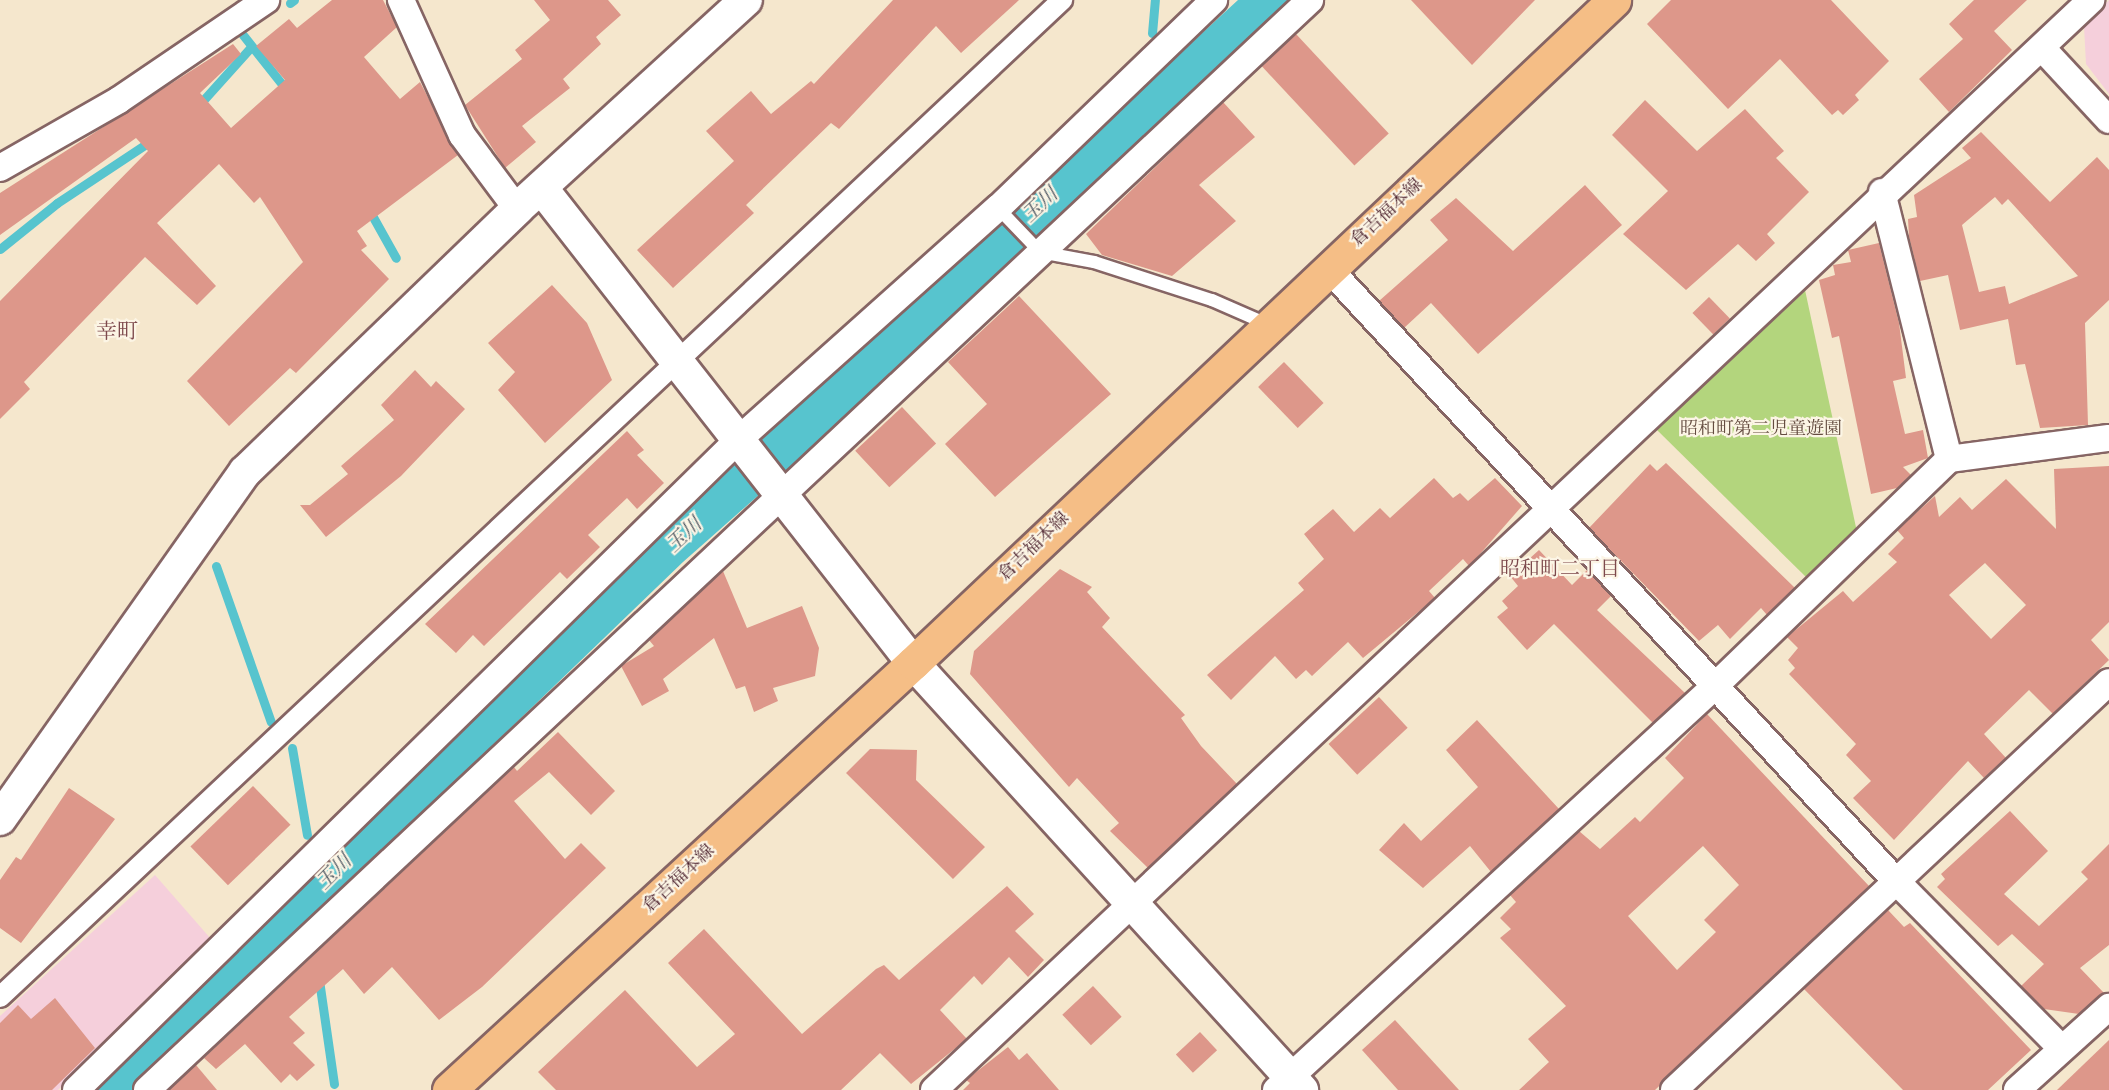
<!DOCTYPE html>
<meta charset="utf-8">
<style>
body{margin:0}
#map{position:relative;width:2109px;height:1090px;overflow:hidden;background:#f5e7cd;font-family:"Old Standard TT","Noto Serif JP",serif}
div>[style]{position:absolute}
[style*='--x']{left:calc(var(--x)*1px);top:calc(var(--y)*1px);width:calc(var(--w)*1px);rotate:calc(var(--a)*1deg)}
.built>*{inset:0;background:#f5cfdb}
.green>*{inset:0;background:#b3d57d}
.water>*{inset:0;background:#57c4ce}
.stream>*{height:9px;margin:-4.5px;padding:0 4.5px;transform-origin:4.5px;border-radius:4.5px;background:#57c4ce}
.building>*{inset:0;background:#dd978a;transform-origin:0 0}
.roads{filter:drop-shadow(2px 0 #866564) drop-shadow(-2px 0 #866564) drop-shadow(0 2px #866564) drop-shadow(0 -2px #866564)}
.service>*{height:12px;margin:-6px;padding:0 6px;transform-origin:6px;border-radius:6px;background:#fff}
.pedestrian>*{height:20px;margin:-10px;padding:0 10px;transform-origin:10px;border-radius:10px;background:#fff}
.minor>*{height:26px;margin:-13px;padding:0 13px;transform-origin:13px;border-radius:13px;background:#fff}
.tertiary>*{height:32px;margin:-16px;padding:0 16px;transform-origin:16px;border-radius:16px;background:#fff}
.primary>*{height:33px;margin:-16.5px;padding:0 16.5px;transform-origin:16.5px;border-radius:16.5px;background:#f5be86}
span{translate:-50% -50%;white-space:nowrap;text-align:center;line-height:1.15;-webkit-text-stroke:4.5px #fcf5e5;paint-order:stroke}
.street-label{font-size:18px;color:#4a1f2b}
.park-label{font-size:18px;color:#644c40}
.water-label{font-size:20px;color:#4f5964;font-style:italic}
.neighbourhood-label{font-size:20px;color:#7d494c}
.quarter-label{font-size:21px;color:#7d494c}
</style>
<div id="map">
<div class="built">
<i style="clip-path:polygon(2109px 0,2109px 94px,2086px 64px,2084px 26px)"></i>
<i style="clip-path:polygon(155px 875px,211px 939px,58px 1090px,0 1090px,0 1016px)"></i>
</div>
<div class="green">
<i style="clip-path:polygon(1805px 290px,1857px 532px,1807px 578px,1656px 429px)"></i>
</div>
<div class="water">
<i style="clip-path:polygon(1238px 0,1296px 0,890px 379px,683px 562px,135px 1090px,89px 1090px,670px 524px)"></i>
</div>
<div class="stream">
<i style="--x:290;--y:3;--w:5;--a:-37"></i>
<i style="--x:1152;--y:33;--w:33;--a:-85"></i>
<i style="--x:243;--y:35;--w:74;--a:51.6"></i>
<i style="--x:198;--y:106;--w:78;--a:-48.1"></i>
<i style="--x:368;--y:208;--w:57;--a:60.8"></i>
<i style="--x:0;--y:249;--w:73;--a:-38.9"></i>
<i style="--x:57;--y:203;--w:110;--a:-33.5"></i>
<i style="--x:216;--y:566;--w:165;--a:70.6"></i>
<i style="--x:292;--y:748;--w:88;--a:80.2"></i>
<i style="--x:319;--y:980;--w:105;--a:81.8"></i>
</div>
<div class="building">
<i style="clip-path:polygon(332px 0,383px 0,397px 27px,364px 57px,400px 99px,420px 82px,458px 155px,357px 231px,367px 246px,361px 250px,389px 279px,296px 373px,290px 368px,229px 426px,187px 381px,303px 262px,260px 197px,254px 203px,219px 164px,157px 223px,216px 286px,197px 305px,145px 257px,24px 382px,30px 389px,0 419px,0 301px,148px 151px,136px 138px,0 235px,0 193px,233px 44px,241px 54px,200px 93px,231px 128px,285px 80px,256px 46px,289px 19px,297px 28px)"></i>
<i style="clip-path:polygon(534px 0,608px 0,621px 15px,596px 37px,601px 44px,563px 79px,570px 88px,522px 126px,536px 142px,505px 168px,465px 105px,522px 59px,515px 50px,550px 20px)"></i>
<i style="clip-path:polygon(893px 0,1019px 0,961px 53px,936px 26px,839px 129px,831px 123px,746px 205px,754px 213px,673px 288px,637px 250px,734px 161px,706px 131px,751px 91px,771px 114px,811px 81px,814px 84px)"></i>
<i style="clip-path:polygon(1411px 0,1535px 0,1472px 65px)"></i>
<i style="clip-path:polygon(1671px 0,1831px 0,1889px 61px,1855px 95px,1859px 100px,1843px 115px,1838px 110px,1832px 115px,1780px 59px,1728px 109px,1647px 24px)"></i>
<i style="clip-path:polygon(1974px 0,2027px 0,1994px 31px,2012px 50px,1949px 112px,1919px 79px,1963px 39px,1949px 24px)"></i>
<i style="left:1296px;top:34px;width:136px;height:47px;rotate:47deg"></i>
<i style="clip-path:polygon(1645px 100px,1697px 151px,1745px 109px,1784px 151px,1776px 158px,1809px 192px,1767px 234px,1775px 243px,1756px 261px,1738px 244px,1686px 290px,1623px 234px,1668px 191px,1612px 135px)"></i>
<i style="clip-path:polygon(1223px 102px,1255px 137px,1199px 185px,1236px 221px,1172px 276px,1102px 255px,1086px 234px)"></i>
<i style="clip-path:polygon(evenodd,1981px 132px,2050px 202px,2097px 157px,2109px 170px,2109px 300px,2085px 323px,2088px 425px,2040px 428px,2025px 364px,2016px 365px,2008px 319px,1960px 330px,1948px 275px,1920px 281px,1909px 237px,1908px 219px,1917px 217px,1914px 195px,1971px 158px,1962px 148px,1981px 132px,1995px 197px,2002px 205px,2008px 199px,2078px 276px,2009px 304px,2005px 286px,1979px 292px,1962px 225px,1995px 197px)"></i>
<i style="clip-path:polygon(1585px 185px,1622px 225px,1478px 354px,1431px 303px,1404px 328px,1379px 301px,1448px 240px,1430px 220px,1456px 198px,1513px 251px)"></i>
<i style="clip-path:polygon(1879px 243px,1899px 323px,1906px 378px,1893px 381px,1905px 434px,1923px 430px,1928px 458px,1903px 467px,1911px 475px,1897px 488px,1871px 494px,1839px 336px,1832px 338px,1819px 280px,1835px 275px,1833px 265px,1851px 262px,1848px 250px)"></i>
<i style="clip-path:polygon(552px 285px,587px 323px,612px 380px,545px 443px,498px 390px,515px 372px,488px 343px)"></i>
<i style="clip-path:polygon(1019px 296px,1111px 394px,995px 497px,945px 444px,987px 404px,948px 362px)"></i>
<i style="left:1709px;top:297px;width:30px;height:23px;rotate:46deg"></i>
<i style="left:1284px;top:362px;width:57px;height:36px;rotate:46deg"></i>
<i style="clip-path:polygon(415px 370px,431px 387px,436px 381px,465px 409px,401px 476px,326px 537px,300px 505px,310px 505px,348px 474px,341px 466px,394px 420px,381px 405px)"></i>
<i style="left:902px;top:407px;width:50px;height:64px;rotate:47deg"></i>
<i style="clip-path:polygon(627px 431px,644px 450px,637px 455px,664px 483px,637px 509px,627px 498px,588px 535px,600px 547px,567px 579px,560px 572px,484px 646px,473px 635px,456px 653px,425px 624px)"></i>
<i style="clip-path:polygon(1666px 463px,1795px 588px,1767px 615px,1761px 608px,1730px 639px,1718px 625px,1699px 641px,1589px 528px,1650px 464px,1657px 471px)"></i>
<i style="clip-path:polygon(evenodd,2109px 466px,2109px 622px,2091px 640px,2109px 660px,2053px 714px,2029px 690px,1984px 734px,2006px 758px,1984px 778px,1968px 761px,1894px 840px,1853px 798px,1871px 781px,1846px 755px,1856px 744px,1789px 674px,1795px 668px,1788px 660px,1798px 648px,1787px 637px,1843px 591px,1853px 602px,1897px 562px,1888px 554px,1904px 538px,1897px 530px,1935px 496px,1939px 517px,1960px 497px,1972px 510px,2006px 479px,2056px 529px,2054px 469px,2109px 466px,1985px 563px,2026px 605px,1991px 639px,1949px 595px,1985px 563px)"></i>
<i style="clip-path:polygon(1434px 478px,1453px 498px,1460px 493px,1468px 501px,1495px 478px,1522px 506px,1473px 562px,1469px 566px,1463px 559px,1429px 591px,1435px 598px,1363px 658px,1348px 642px,1312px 676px,1306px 670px,1296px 679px,1275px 656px,1231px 700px,1207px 675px,1304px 590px,1298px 583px,1324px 559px,1304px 534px,1333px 509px,1354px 532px,1380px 508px,1390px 518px)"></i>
<i style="clip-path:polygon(1539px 550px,1572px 585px,1587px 570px,1611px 596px,1597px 610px,1685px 693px,1653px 723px,1554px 624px,1527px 650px,1497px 617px,1508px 608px,1502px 601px,1518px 586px,1510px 576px)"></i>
<i style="clip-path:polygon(1060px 569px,1092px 587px,1087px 592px,1110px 618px,1102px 627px,1185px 715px,1181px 718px,1201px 746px,1237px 784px,1148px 868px,1110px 831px,1119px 823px,1077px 778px,1069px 787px,970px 674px,974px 651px)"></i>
<i style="clip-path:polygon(723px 571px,747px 628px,802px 606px,819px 648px,815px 676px,773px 688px,778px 701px,754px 712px,745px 686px,736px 689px,714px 638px,663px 679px,669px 691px,642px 706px,621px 666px,654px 646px,649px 640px)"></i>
<i style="left:1379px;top:697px;width:42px;height:69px;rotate:47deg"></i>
<i style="clip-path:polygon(evenodd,1707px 714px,1869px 886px,1655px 1090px,1519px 1090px,1549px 1062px,1528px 1039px,1566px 1006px,1500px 938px,1511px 929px,1500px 918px,1516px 902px,1510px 895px,1579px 831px,1600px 849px,1635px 817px,1640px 822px,1684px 778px,1665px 758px,1707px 714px,1703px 846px,1739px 885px,1704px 920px,1716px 932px,1677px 970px,1628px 916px,1703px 846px)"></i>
<i style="clip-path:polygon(1477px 720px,1559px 809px,1491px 872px,1470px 846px,1423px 888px,1379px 850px,1404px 823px,1421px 841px,1478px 787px,1446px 750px)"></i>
<i style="clip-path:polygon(558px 732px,615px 791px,591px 815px,549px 772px,514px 801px,565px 859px,581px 843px,606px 868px,482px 987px,439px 1020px,392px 967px,364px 994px,343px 969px,289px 1017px,305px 1033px,293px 1043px,315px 1065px,297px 1081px,290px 1074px,281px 1083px,245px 1044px,216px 1069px,204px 1058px,514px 767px,517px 771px)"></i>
<i style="clip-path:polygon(870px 749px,917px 750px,916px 780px,985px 847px,953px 879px,846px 773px)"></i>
<i style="left:253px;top:786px;width:54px;height:87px;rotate:46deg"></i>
<i style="clip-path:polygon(69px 788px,115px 819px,21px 943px,0 928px,0 880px,16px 857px,21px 860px)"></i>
<i style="clip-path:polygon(2010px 811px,2048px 851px,2004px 894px,2039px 926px,2088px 879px,2081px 872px,2109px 844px,2109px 945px,2080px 968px,2104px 993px,2079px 1014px,2044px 1009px,2021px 986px,2044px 964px,2012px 934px,1998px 946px,1937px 887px,1945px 879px,1941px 874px)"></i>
<i style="clip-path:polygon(1007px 886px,1034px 914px,1015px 931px,1044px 960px,1028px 977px,1009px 957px,982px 985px,974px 976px,940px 1010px,967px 1039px,911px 1084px,880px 1053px,841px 1090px,556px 1090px,538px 1072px,625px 990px,697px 1067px,735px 1034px,668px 963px,704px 929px,802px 1034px,876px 969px,884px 965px,899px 980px)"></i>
<i style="clip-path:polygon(1888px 910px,1904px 927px,1910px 923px,2031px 1050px,1988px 1090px,1903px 1090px,1804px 989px)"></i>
<i style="left:1093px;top:986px;width:42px;height:42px;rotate:47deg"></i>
<i style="clip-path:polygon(55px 998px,95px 1048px,52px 1090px,0 1090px,0 1023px,18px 1005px,31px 1019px)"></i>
<i style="clip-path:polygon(1395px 1020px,1459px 1090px,1398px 1090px,1362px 1050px)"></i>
<i style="left:1200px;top:1032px;width:25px;height:33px;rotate:47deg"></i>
<i style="clip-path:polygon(2109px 1040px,2109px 1090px,2057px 1090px)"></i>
<i style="clip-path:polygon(1008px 1047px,1019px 1060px,1027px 1053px,1059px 1090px,963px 1090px,970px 1083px,966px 1080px)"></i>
<i style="clip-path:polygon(196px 1065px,217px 1090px,169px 1090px)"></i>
</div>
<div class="roads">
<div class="service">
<i style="--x:998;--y:208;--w:61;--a:46.3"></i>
<i style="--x:1040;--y:252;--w:55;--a:10.5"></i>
<i style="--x:1094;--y:262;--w:124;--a:17.9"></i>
<i style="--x:1212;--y:300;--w:60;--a:23.6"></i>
</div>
<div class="pedestrian">
<i style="--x:0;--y:997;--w:1457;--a:-43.19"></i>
</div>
<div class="minor">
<i style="--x:401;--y:0;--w:148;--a:65.7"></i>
<i style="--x:462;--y:135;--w:92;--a:53.4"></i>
<i style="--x:2042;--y:48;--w:98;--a:47.1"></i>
<i style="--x:0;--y:168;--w:137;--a:-29.7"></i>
<i style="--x:119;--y:100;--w:178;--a:-34.2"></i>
<i style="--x:1882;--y:192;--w:275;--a:75.9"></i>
<i style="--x:1328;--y:268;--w:834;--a:47.19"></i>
<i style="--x:1895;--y:880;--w:235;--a:45.3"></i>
<i style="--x:76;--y:1090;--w:926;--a:-44.48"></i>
<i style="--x:737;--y:441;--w:350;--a:-41.8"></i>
<i style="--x:998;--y:208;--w:300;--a:-43.9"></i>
<i style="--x:147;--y:1090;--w:1594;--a:-43.14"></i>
<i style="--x:934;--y:1090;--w:1590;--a:-43.29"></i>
<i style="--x:1276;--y:1090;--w:597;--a:-42.62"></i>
<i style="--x:1715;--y:686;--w:326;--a:-44.1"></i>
<i style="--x:1949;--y:459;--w:161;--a:-7.5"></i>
<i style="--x:1674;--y:1090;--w:596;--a:-43.17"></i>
<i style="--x:2017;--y:1090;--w:124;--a:-42.1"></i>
</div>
<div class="tertiary">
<i style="--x:543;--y:190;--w:601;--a:51.97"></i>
<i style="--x:913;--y:663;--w:578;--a:47.67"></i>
<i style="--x:0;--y:819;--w:425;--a:-54.8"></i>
<i style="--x:245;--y:472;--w:378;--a:-44"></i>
<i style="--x:517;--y:209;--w:310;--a:-42.4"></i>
</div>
<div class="primary">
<i style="--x:449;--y:1090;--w:631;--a:-42.62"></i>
<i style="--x:913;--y:663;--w:965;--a:-43.4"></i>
</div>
</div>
<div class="street-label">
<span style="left:1387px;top:213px;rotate:-43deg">倉吉福本線</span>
<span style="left:1034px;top:547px;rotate:-44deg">倉吉福本線</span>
<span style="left:679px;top:879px;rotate:-43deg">倉吉福本線</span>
</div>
<div class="park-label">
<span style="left:1761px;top:429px">昭和町第二児童遊園</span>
</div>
<div class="water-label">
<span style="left:1041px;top:206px;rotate:-43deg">玉川</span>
<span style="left:685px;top:536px;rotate:-43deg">玉川</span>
<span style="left:335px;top:873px;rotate:-45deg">玉川</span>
</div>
<div class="neighbourhood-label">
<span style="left:1560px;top:570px">昭和町二丁目</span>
</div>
<div class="quarter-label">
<span style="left:117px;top:333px">幸町</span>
</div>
</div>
